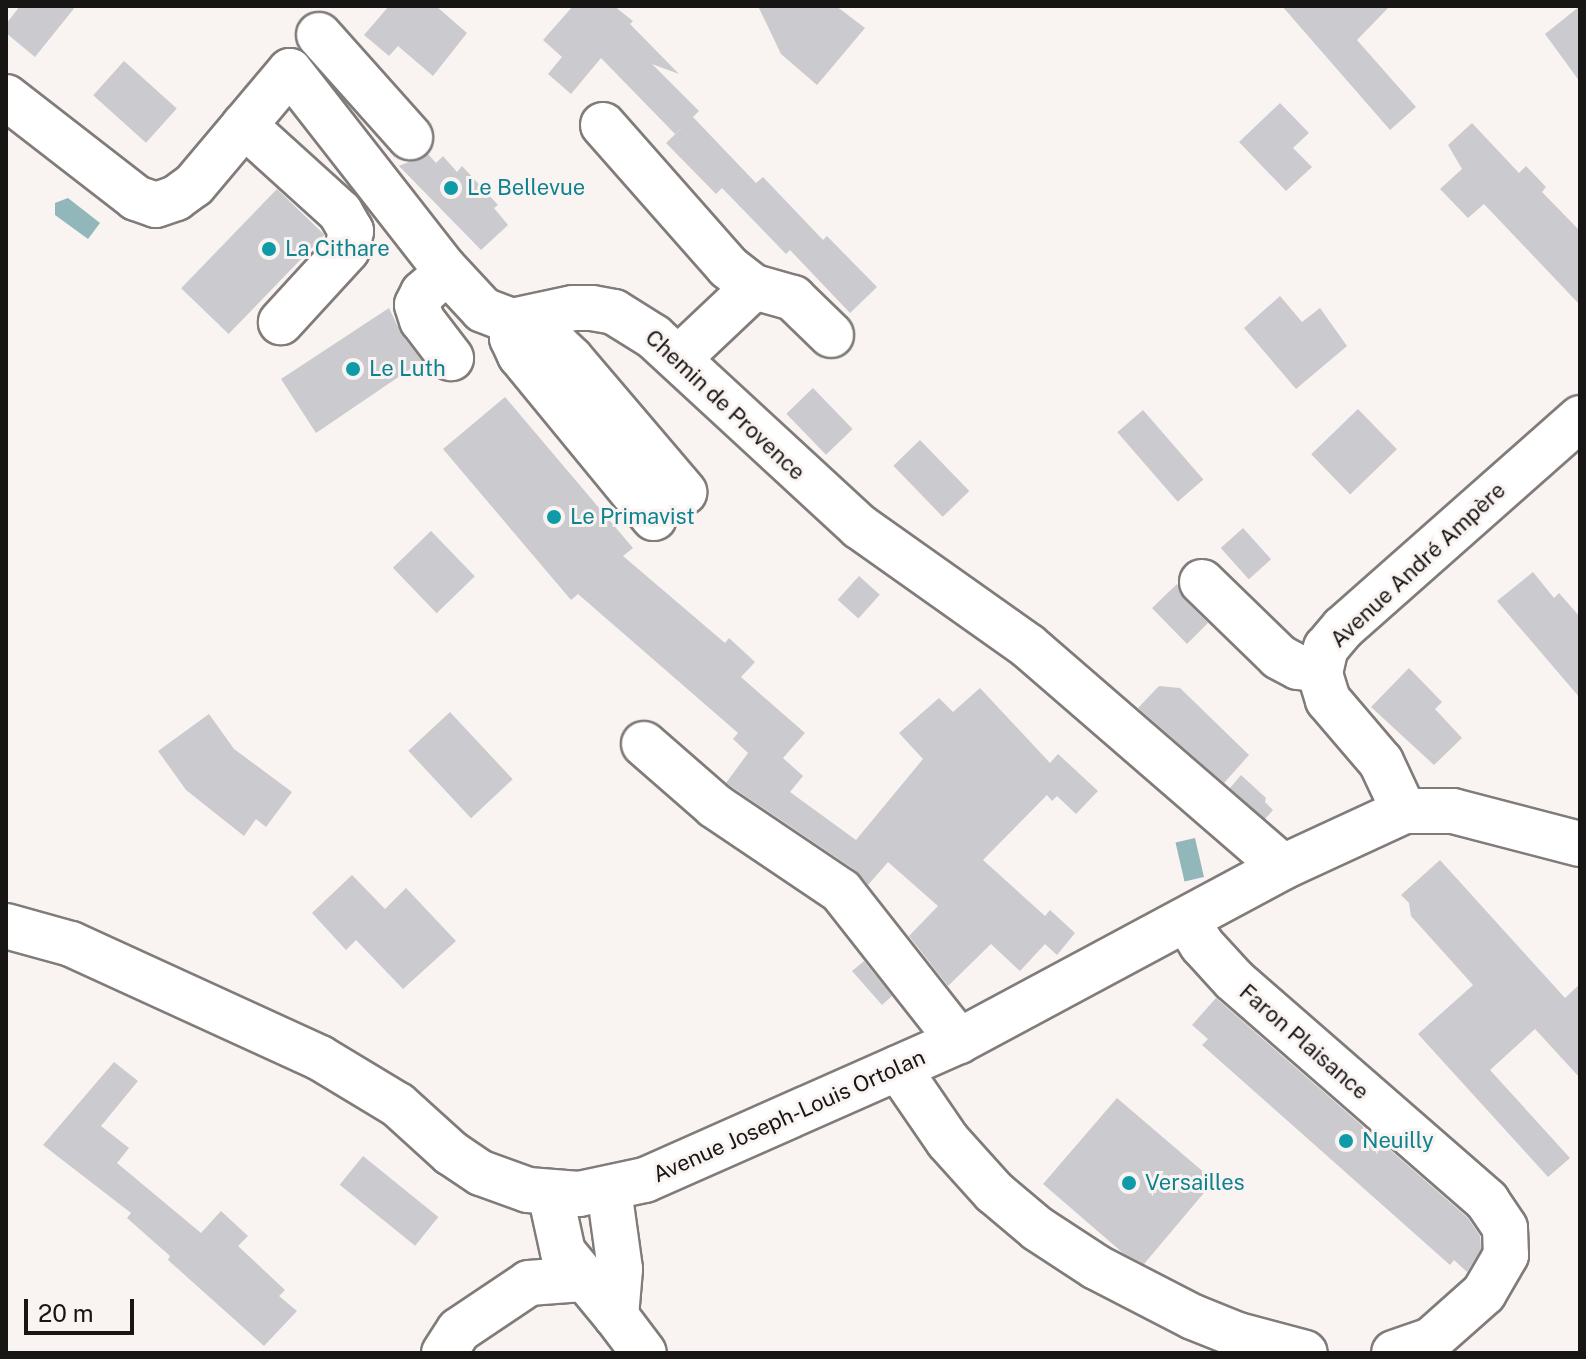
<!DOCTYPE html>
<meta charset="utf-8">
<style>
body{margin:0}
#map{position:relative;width:1586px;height:1359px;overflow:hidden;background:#f9f4f1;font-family:"Public Sans",sans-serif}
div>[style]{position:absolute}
.water>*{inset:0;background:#92b7bb;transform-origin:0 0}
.building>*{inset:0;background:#cbcacf;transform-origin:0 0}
.roads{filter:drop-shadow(2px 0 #817c79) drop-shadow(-2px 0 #817c79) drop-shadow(0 2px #817c79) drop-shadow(0 -2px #817c79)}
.minor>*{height:44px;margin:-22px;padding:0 22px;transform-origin:22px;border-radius:22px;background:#fff}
.dots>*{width:22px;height:22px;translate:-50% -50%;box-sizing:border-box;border:4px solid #f9f4f1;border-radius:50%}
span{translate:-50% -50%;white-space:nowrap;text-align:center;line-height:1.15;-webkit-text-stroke:6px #f9f4f1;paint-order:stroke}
.culture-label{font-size:22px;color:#0d838f}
.left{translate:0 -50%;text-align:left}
.street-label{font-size:22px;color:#181615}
.frame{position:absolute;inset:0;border:8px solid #181615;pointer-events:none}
.scale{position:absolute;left:24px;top:1299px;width:110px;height:36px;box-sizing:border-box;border:4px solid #181615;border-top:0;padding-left:10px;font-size:24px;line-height:28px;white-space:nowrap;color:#181615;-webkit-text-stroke:6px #f9f4f1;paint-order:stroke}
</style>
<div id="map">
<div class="water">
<i style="clip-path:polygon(68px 198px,100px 223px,88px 239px,55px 215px,55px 203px)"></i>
<i style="left:1195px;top:838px;width:40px;height:20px;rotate:77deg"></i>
</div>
<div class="building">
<i style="clip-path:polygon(20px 6px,76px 6px,35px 57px,6px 33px,6px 24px)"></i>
<i style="clip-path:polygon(389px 6px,436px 6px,467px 33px,433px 76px,398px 46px,389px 56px,364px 35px)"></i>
<i style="clip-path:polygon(573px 6px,614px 6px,633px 21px,630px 24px,679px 74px,652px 64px,699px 111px,693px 117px,756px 183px,763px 177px,823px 240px,827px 236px,877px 287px,850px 313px,790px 250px,786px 254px,722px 188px,716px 194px,666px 143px,685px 125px,675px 134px,601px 58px,571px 94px,548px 74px,562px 57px,543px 40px)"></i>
<i style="clip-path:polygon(758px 6px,836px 6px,865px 28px,817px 85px,781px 54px)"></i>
<i style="clip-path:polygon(1282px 6px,1390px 6px,1357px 40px,1416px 107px,1390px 130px)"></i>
<i style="clip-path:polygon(1580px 6px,1580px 82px,1545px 34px)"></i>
<i style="left:124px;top:61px;width:71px;height:46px;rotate:42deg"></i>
<i style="clip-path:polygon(1280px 103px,1309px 133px,1293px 148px,1312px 167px,1286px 191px,1239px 142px)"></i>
<i style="clip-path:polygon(1472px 123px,1519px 173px,1526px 166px,1546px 187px,1542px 192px,1580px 231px,1580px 305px,1484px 204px,1468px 218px,1440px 189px,1462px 169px,1448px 145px)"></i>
<i style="clip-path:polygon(428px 154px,436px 163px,443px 156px,457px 172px,462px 166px,498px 205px,494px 208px,508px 225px,481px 250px,399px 166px)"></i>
<i style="left:277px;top:189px;width:66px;height:138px;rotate:44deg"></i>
<i style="clip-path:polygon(1280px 296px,1302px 322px,1320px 308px,1347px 346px,1296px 389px,1244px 328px)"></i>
<i style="clip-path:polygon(389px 308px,402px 335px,422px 361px,316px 433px,281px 379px)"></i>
<i style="left:813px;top:388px;width:57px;height:37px;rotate:46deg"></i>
<i style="clip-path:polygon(505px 397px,633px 548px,623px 556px,725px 643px,729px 638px,755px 662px,741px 677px,805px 733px,783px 758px,803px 776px,790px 792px,856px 840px,923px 759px,899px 733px,939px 698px,953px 712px,980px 688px,1050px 763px,1058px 754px,1098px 791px,1076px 814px,1057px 796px,1052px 801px,1047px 795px,983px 860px,1045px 916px,1050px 910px,1075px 933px,1057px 955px,1045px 944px,1020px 971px,991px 944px,948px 986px,909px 936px,938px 906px,888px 862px,868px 885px,855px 870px,726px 783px,748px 753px,733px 739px,738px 733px,578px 594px,571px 600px,443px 449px)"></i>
<i style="left:1358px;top:409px;width:56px;height:65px;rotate:46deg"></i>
<i style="left:1143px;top:410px;width:92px;height:34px;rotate:49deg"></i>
<i style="left:920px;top:440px;width:71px;height:37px;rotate:46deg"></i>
<i style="left:1243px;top:528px;width:42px;height:30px;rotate:48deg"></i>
<i style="left:431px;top:531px;width:63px;height:53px;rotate:46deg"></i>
<i style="clip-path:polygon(1533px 572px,1554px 598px,1559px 593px,1580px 617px,1580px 698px,1497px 601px)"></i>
<i style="left:859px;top:576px;width:28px;height:32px;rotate:42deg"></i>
<i style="clip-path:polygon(1177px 584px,1185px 600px,1208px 623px,1187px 644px,1152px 608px)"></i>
<i style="clip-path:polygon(1409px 668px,1442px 702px,1435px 709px,1462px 738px,1434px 765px,1371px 707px)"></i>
<i style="clip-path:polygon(1159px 686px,1180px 688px,1249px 755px,1224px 783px,1138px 708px)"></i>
<i style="left:450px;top:712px;width:92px;height:57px;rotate:47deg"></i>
<i style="clip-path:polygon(209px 714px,234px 749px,292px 792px,266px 827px,256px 819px,244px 836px,186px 790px,158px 751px)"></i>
<i style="clip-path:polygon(1241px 775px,1266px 798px,1265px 802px,1273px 810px,1265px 819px,1230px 788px)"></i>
<i style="clip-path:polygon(1440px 860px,1565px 998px,1580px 984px,1580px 1078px,1535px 1029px,1490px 1070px,1570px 1158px,1548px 1177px,1418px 1034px,1473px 985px,1411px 916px,1409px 903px,1401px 895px)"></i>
<i style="clip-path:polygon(352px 875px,385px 909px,406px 888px,456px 941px,403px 989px,356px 940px,346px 950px,312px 913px)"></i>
<i style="clip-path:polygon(864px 961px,892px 996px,882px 1005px,852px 971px)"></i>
<i style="clip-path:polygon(1216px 998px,1468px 1218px,1480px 1236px,1481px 1249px,1467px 1272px,1454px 1260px,1450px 1265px,1202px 1045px,1208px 1039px,1192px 1025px)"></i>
<i style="clip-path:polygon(114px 1062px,138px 1081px,101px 1126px,129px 1148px,117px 1163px,201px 1233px,221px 1211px,248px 1236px,238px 1246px,285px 1290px,279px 1296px,297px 1311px,264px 1346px,168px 1260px,170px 1256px,127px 1218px,131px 1213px,43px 1145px)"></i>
<i style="clip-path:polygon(1117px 1098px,1214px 1181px,1144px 1264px,1123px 1253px,1043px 1184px)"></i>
<i style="left:363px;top:1156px;width:97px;height:37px;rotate:39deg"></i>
</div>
<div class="roads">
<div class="minor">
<i style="left:319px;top:35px;width:137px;rotate:48.3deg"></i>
<i style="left:6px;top:97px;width:165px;rotate:37.8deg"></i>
<i style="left:136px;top:198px;width:21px;rotate:19deg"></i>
<i style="left:156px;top:205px;width:21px;rotate:-19deg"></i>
<i style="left:176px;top:198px;width:22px;rotate:-36deg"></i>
<i style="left:194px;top:185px;width:149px;rotate:-49.9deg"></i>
<i style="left:290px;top:71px;width:250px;rotate:52deg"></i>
<i style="left:444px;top:268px;width:57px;rotate:47.1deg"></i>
<i style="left:483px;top:310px;width:31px;rotate:21deg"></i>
<i style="left:512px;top:321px;width:62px;rotate:-12deg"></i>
<i style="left:573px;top:308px;width:19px"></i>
<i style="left:592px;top:308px;width:22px;rotate:10deg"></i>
<i style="left:614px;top:312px;width:47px;rotate:32deg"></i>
<i style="left:654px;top:337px;width:280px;rotate:42.7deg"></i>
<i style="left:860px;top:527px;width:206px;rotate:35.3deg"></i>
<i style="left:1028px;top:646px;width:337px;rotate:40.9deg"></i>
<i style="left:244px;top:125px;width:130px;rotate:42.2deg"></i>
<i style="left:340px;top:212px;width:22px;rotate:60deg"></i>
<i style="left:351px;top:231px;width:19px;rotate:102deg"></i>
<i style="left:347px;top:250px;width:98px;rotate:132.5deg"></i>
<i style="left:603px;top:125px;width:189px;rotate:48.6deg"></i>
<i style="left:728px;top:267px;width:33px;rotate:38deg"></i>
<i style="left:754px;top:287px;width:41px;rotate:15.8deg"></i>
<i style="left:793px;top:298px;width:53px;rotate:44.2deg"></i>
<i style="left:447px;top:272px;width:32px;rotate:139deg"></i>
<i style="left:423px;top:293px;width:13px;rotate:117deg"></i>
<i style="left:417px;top:305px;width:16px;rotate:72deg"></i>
<i style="left:422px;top:320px;width:48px;rotate:52.7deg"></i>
<i style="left:529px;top:319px;width:58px;rotate:43.6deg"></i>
<i style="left:571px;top:359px;width:175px;rotate:49.6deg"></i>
<i style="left:512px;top:321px;width:17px;rotate:90deg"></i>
<i style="left:512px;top:338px;width:19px;rotate:65deg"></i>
<i style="left:520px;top:355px;width:211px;rotate:50.6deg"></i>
<i style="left:679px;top:358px;width:103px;rotate:-43.4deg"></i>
<i style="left:1202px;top:582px;width:107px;rotate:44.2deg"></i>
<i style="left:1279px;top:657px;width:21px;rotate:28deg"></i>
<i style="left:1298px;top:667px;width:23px;rotate:7deg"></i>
<i style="left:644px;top:744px;width:94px;rotate:41.1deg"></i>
<i style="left:715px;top:806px;width:152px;rotate:34deg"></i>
<i style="left:841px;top:891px;width:191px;rotate:51.8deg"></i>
<i style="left:1404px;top:811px;width:54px;rotate:-115.1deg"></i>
<i style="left:1381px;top:762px;width:82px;rotate:-130.5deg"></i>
<i style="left:1328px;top:700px;width:28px;rotate:-107deg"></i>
<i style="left:1320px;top:673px;width:26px;rotate:-77deg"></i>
<i style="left:1326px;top:648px;width:26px;rotate:-50deg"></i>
<i style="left:1343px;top:628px;width:317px;rotate:-41.5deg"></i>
<i style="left:1187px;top:921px;width:28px;rotate:58deg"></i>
<i style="left:1202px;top:945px;width:47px;rotate:47.6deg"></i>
<i style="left:1234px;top:980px;width:336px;rotate:41.1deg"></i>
<i style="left:1487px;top:1201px;width:32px;rotate:56deg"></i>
<i style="left:1505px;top:1228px;width:27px;rotate:88deg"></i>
<i style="left:1506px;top:1255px;width:44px;rotate:120.1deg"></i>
<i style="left:1484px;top:1293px;width:71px;rotate:138.4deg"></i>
<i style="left:1431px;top:1340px;width:39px;rotate:161deg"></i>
<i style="left:6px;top:926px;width:67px;rotate:15.5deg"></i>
<i style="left:71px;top:944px;width:274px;rotate:24.6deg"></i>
<i style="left:320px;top:1058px;width:91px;rotate:31.1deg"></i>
<i style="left:398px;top:1105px;width:72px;rotate:42.2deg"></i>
<i style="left:451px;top:1153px;width:36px;rotate:34deg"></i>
<i style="left:481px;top:1173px;width:50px;rotate:19.9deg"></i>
<i style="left:528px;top:1190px;width:51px;rotate:4.5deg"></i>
<i style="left:579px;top:1194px;width:67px;rotate:-12deg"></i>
<i style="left:645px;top:1180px;width:343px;rotate:-23.9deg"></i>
<i style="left:959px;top:1041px;width:368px;rotate:-28.2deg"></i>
<i style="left:1283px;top:867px;width:133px;rotate:-24.8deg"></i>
<i style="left:1404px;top:811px;width:49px"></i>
<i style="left:1453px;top:811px;width:131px;rotate:14.6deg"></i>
<i style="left:898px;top:1068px;width:88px;rotate:55.6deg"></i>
<i style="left:948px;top:1141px;width:69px;rotate:48deg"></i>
<i style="left:994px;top:1192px;width:57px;rotate:40.1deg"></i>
<i style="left:1038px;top:1229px;width:69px;rotate:33.2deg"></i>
<i style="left:1096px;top:1267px;width:109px;rotate:27.3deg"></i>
<i style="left:1193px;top:1317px;width:48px;rotate:21.8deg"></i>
<i style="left:1238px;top:1335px;width:69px;rotate:15deg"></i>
<i style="left:550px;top:1193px;width:60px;rotate:77.6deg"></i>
<i style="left:563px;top:1252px;width:83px;rotate:50.4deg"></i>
<i style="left:616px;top:1316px;width:47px;rotate:-85.1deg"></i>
<i style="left:620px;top:1269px;width:80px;rotate:-97.9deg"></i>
<i style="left:616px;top:1316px;width:46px;rotate:52.9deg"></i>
<i style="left:444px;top:1353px;width:27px;rotate:-57deg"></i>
<i style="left:459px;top:1330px;width:84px;rotate:-33.9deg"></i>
<i style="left:529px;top:1283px;width:53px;rotate:-4.3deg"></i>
</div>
</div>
<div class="dots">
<i style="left:451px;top:188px;background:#0f9aa8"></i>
<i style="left:269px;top:249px;background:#0f9aa8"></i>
<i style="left:353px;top:369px;background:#0f9aa8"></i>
<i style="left:554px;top:517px;background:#0f9aa8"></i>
<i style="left:1346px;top:1141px;background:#0f9aa8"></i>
<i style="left:1129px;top:1183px;background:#0f9aa8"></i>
</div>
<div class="culture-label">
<span class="left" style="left:467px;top:188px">Le Bellevue</span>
<span class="left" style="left:285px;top:249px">La Cithare</span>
<span class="left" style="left:369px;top:369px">Le Luth</span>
<span class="left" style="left:570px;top:517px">Le Primavist</span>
<span class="left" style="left:1362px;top:1141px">Neuilly</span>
<span class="left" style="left:1145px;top:1183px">Versailles</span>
</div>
<div class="street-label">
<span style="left:725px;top:405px;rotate:43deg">Chemin de Provence</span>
<span style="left:1418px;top:565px;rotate:-43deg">Avenue André Ampère</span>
<span style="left:1304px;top:1042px;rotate:41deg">Faron Plaisance</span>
<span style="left:789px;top:1116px;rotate:-24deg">Avenue Joseph-Louis Ortolan</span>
</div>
<div class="frame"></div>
<div class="scale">20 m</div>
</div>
